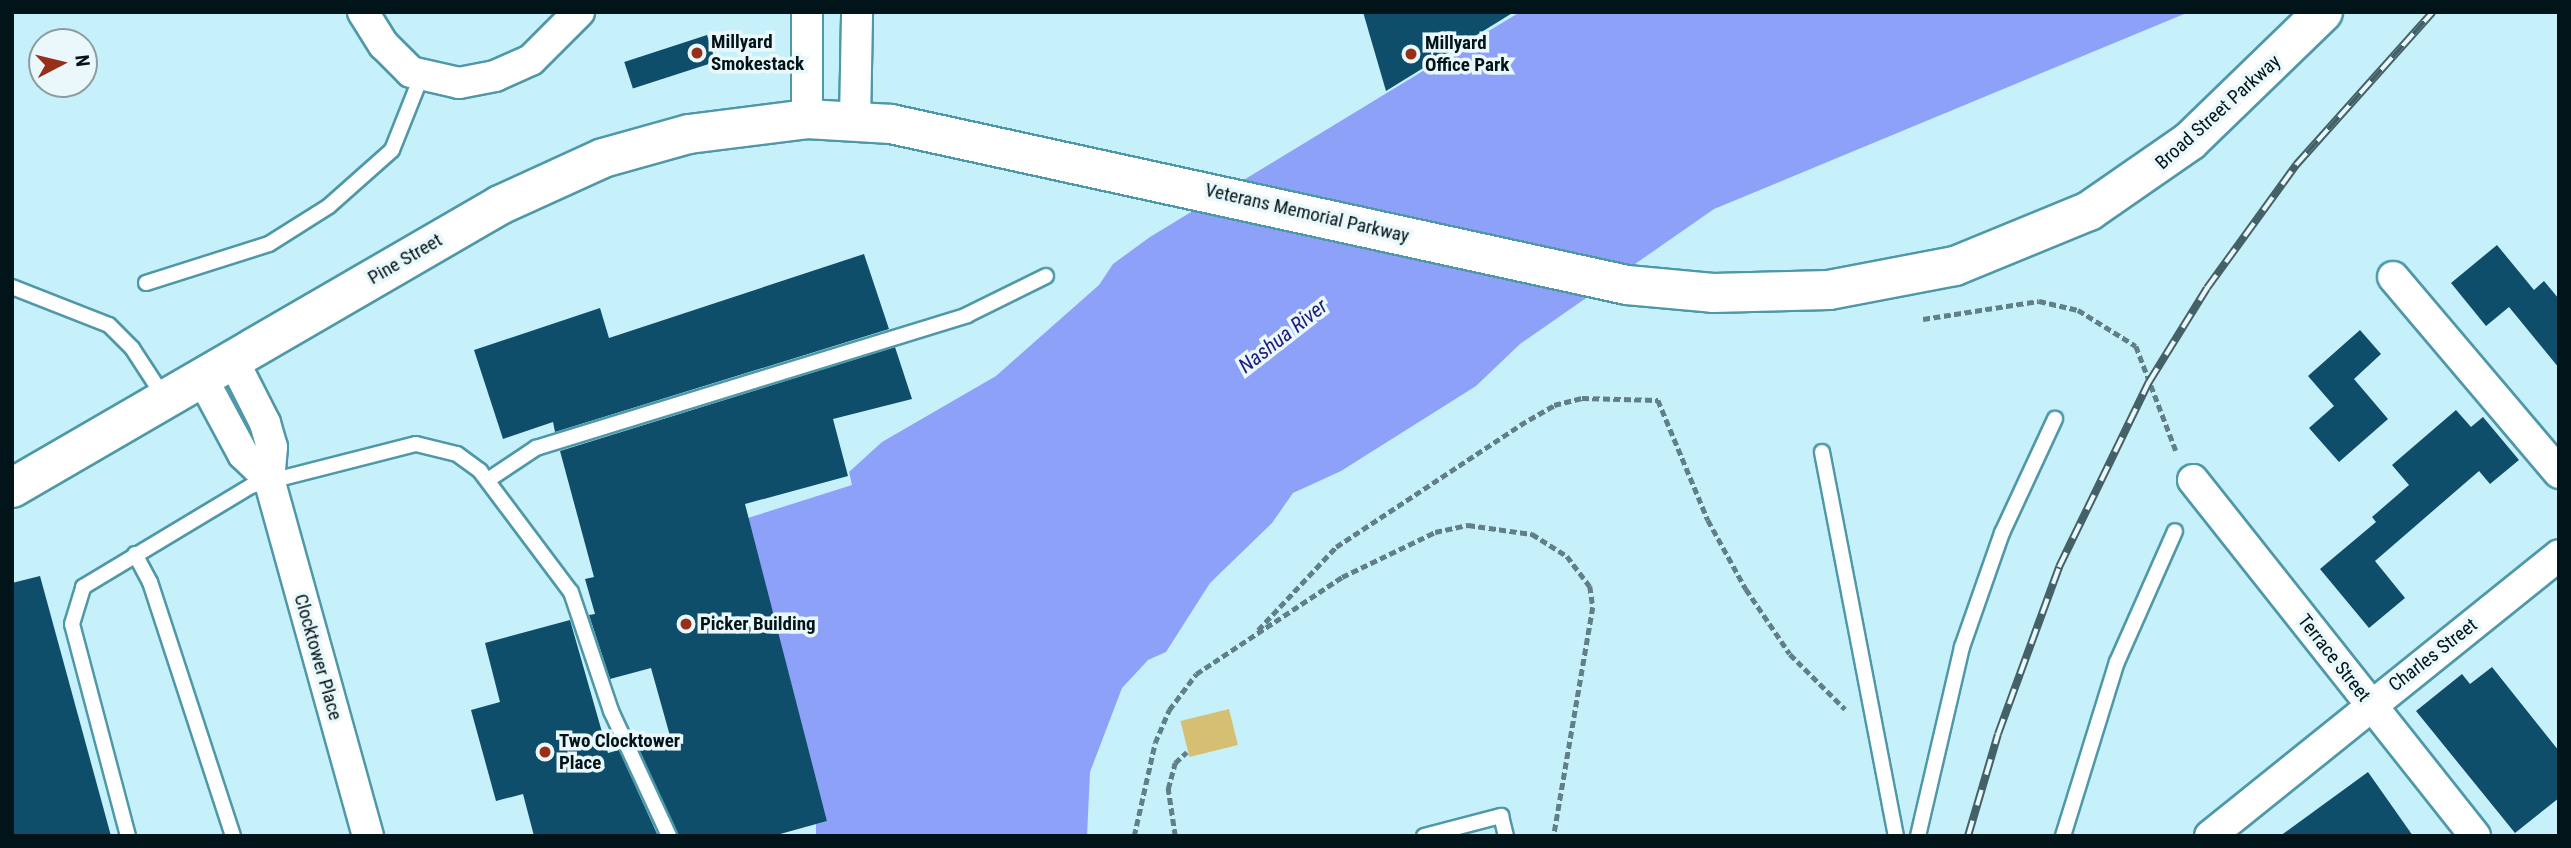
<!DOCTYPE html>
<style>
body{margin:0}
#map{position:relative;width:2571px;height:848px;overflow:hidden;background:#c6f0fa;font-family:"Roboto Condensed",sans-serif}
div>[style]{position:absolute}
.green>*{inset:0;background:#d5bf73;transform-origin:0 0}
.water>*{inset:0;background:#8ea1f8}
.building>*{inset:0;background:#0f4e6b;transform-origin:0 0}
.path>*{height:4.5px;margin-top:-2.25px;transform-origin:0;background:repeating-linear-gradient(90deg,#617f87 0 7px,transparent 0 10.5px)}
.roads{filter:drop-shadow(2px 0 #4f98a8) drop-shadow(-2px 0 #4f98a8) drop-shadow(0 2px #4f98a8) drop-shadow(0 -2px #4f98a8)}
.service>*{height:14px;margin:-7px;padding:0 7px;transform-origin:7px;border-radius:7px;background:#fff}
.minor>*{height:30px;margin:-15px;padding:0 15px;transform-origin:15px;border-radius:15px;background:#fff}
.secondary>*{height:38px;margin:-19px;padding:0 19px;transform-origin:19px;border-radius:19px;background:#fff}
.rail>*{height:8px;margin-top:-4px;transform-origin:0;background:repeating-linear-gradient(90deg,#eaf8fb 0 16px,#456168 0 32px);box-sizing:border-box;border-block:2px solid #456168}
.dots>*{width:19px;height:19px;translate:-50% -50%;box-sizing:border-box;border:4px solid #eaf8fb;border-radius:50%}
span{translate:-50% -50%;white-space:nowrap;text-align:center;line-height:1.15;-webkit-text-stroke:7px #eaf8fb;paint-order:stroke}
.poi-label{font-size:19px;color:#001419;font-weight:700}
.left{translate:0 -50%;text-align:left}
.street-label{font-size:19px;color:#001419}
.water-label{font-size:21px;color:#1e1a7d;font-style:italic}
.frame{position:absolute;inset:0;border:14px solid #001419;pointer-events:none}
.north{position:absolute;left:28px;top:28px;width:70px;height:70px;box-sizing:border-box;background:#eaf8fb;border:2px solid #8c9da1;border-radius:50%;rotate:83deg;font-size:19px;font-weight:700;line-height:28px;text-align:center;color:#001419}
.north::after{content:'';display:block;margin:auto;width:24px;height:32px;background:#982f19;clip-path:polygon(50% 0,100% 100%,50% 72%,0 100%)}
</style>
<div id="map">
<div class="green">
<i style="left:1229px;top:709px;width:37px;height:50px;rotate:76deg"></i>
</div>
<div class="water">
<i style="clip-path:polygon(1520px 12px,2189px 12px,1714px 209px,1520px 344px,1476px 386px,1341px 471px,1293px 493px,1272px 523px,1210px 583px,1166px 652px,1148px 660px,1122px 688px,1090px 772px,1087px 836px,816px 836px,816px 824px,827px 821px,748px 518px,852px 485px,849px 472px,882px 442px,996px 376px,1099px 285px,1113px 264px,1150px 237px)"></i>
</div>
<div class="building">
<i style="clip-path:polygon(1363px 12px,1514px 12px,1386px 91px)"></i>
<i style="left:707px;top:35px;width:28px;height:87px;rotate:72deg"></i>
<i style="clip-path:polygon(2497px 245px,2534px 290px,2544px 281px,2559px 299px,2559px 368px,2509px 307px,2486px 326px,2451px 283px)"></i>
<i style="clip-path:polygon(864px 254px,889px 329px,555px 432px,553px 422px,503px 439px,474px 350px,600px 308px,609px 338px)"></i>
<i style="clip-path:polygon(2360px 330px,2381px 354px,2354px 379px,2388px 419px,2339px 462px,2309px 428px,2334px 406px,2308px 376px)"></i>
<i style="clip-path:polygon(895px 347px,912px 399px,833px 419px,848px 476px,745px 504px,827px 821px,773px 836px,678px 836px,637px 745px,670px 736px,651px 668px,610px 679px,589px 615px,595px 614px,585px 579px,594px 577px,560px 451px)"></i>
<i style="clip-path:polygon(2456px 410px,2471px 427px,2483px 417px,2519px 460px,2490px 484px,2479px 471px,2375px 561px,2405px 598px,2369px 628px,2320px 569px,2376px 522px,2372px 517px,2409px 485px,2392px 465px)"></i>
<i style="clip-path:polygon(40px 576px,111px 836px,12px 836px,12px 583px)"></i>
<i style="clip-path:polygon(570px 620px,608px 753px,619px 750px,658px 836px,534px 836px,523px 794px,496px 801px,471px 710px,500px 702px,485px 643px)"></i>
<i style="clip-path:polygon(2492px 667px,2559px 751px,2559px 798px,2515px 833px,2416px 711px,2462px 674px,2470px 684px)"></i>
<i style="clip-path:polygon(2368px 772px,2413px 836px,2280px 836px)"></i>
</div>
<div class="path">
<i style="left:1923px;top:319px;width:117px;rotate:-8.8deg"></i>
<i style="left:2039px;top:301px;width:40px;rotate:13deg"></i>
<i style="left:2078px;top:310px;width:68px;rotate:31.8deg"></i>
<i style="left:2136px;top:346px;width:112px;rotate:69.1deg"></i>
<i style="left:1258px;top:630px;width:114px;rotate:-46.8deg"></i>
<i style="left:1336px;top:547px;width:221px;rotate:-33.5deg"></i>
<i style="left:1520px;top:425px;width:39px;rotate:-30deg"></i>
<i style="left:1554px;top:405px;width:29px;rotate:-14deg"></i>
<i style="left:1582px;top:398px;width:76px;rotate:1.5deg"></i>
<i style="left:1658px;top:400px;width:130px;rotate:67.4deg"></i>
<i style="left:1708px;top:520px;width:79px;rotate:61.2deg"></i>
<i style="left:1746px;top:589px;width:78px;rotate:55.9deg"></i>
<i style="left:1790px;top:654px;width:78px;rotate:45deg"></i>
<i style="left:1134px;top:836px;width:95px;rotate:-77.3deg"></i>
<i style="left:1155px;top:743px;width:36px;rotate:-67deg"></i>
<i style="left:1169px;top:710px;width:45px;rotate:-53.1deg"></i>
<i style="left:1196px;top:674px;width:175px;rotate:-33.6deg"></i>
<i style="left:1342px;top:577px;width:103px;rotate:-25.8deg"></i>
<i style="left:1435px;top:532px;width:34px;rotate:-12deg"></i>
<i style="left:1468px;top:525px;width:65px;rotate:8deg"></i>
<i style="left:1532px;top:534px;width:41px;rotate:32.2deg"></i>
<i style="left:1567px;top:556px;width:38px;rotate:53deg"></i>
<i style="left:1590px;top:586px;width:21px;rotate:82deg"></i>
<i style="left:1593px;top:607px;width:232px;rotate:99.7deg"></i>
<i style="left:1175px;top:836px;width:48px;rotate:-98.5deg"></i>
<i style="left:1168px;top:789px;width:27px;rotate:-75deg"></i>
<i style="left:1175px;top:763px;width:16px;rotate:-43deg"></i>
</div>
<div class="roads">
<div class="service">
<i style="left:146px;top:283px;width:129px;rotate:-17.6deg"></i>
<i style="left:269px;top:244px;width:71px;rotate:-32.3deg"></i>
<i style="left:329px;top:206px;width:84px;rotate:-41.6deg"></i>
<i style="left:392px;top:150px;width:79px;rotate:-68.3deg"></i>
<i style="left:12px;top:287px;width:104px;rotate:21.4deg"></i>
<i style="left:109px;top:325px;width:33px;rotate:45deg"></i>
<i style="left:132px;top:348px;width:59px;rotate:56.9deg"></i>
<i style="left:1822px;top:452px;width:391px;rotate:79.1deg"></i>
<i style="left:488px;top:480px;width:58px;rotate:-33.7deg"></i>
<i style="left:536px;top:448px;width:451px;rotate:-17.1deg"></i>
<i style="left:967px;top:315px;width:88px;rotate:-26.3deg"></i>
<i style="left:135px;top:554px;width:32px;rotate:62deg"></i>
<i style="left:150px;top:582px;width:267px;rotate:71.9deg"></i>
<i style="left:128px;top:836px;width:219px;rotate:-104.8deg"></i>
<i style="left:72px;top:624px;width:39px;rotate:-73deg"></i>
<i style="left:83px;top:587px;width:196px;rotate:-31deg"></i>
<i style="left:251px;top:486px;width:170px;rotate:-14.3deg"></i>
<i style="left:416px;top:444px;width:42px;rotate:13.7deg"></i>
<i style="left:457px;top:454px;width:29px;rotate:36deg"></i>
<i style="left:480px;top:471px;width:151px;rotate:53.1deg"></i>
<i style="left:571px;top:592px;width:126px;rotate:71.4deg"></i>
<i style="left:611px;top:711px;width:138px;rotate:65.1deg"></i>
<i style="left:1424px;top:836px;width:80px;rotate:-14.6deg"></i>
<i style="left:1501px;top:816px;width:21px;rotate:76deg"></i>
<i style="left:1918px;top:836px;width:194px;rotate:-76.9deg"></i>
<i style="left:1962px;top:647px;width:121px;rotate:-70.7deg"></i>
<i style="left:2002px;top:533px;width:126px;rotate:-65.1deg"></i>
<i style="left:2063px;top:836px;width:182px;rotate:-72.8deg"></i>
<i style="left:2117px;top:662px;width:143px;rotate:-66.1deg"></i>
</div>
<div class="minor">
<i style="left:363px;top:12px;width:39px;rotate:58deg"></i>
<i style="left:384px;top:45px;width:38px;rotate:45deg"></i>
<i style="left:411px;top:72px;width:49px;rotate:12.9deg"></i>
<i style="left:459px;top:83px;width:37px;rotate:-11deg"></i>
<i style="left:495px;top:76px;width:39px;rotate:-24deg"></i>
<i style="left:531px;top:60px;width:68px;rotate:-45deg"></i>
<i style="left:807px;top:119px;width:107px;rotate:-90deg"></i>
<i style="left:855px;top:121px;width:109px;rotate:-88.9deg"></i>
<i style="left:2393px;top:277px;width:257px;rotate:49.7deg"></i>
<i style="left:232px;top:358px;width:73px;rotate:63.1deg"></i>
<i style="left:265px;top:423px;width:25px;rotate:74deg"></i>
<i style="left:272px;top:447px;width:32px;rotate:95deg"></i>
<i style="left:269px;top:479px;width:370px;rotate:74.5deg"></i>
<i style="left:201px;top:376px;width:89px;rotate:61.7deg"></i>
<i style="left:243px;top:454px;width:36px;rotate:44deg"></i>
<i style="left:2193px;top:480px;width:454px;rotate:51.6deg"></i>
<i style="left:2210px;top:836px;width:448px;rotate:-38.8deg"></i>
</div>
<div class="secondary">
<i style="left:12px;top:488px;width:564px;rotate:-30.11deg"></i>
<i style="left:500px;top:205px;width:113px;rotate:-24.5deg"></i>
<i style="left:603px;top:158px;width:89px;rotate:-15.6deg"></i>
<i style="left:689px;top:134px;width:119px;rotate:-7.2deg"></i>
<i style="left:807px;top:119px;width:84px;rotate:3.4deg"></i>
<i style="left:891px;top:124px;width:753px;rotate:12.34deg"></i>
<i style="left:1627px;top:285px;width:86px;rotate:5.3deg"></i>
<i style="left:1713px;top:293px;width:116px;rotate:-1.5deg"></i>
<i style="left:1829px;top:290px;width:128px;rotate:-10.8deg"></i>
<i style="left:1955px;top:266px;width:145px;rotate:-22.3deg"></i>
<i style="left:2089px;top:211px;width:123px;rotate:-34.7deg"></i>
<i style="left:2190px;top:141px;width:185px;rotate:-44.1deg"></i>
</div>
</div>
<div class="rail">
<i style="left:1968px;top:836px;width:106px;rotate:-73.6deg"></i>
<i style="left:1998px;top:734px;width:178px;rotate:-69.9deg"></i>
<i style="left:2059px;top:567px;width:206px;rotate:-64.1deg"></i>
<i style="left:2149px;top:382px;width:110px;rotate:-58.3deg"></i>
<i style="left:2207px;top:288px;width:152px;rotate:-54.1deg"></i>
<i style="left:2296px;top:165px;width:205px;rotate:-48.2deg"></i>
</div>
<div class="dots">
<i style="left:697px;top:53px;background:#982f19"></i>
<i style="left:1411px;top:54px;background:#982f19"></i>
<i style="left:686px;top:624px;background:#982f19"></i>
<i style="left:545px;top:752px;background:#982f19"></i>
</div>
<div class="poi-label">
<span class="left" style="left:711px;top:53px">Millyard<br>Smokestack</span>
<span class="left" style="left:1425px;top:54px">Millyard<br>Office Park</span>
<span class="left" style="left:700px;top:624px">Picker Building</span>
<span class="left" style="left:559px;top:752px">Two Clocktower<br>Place</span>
</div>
<div class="street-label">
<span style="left:2218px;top:112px;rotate:-42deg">Broad Street Parkway</span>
<span style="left:1307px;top:213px;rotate:13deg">Veterans Memorial Parkway</span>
<span style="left:405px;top:259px;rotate:-30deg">Pine Street</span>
<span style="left:2433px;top:655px;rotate:-38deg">Charles Street</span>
<span style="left:318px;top:657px;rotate:74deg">Clocktower Place</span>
<span style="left:2334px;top:658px;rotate:52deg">Terrace Street</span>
</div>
<div class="water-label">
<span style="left:1283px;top:336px;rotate:-38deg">Nashua River</span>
</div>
<div class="frame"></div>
<div class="north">N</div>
</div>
